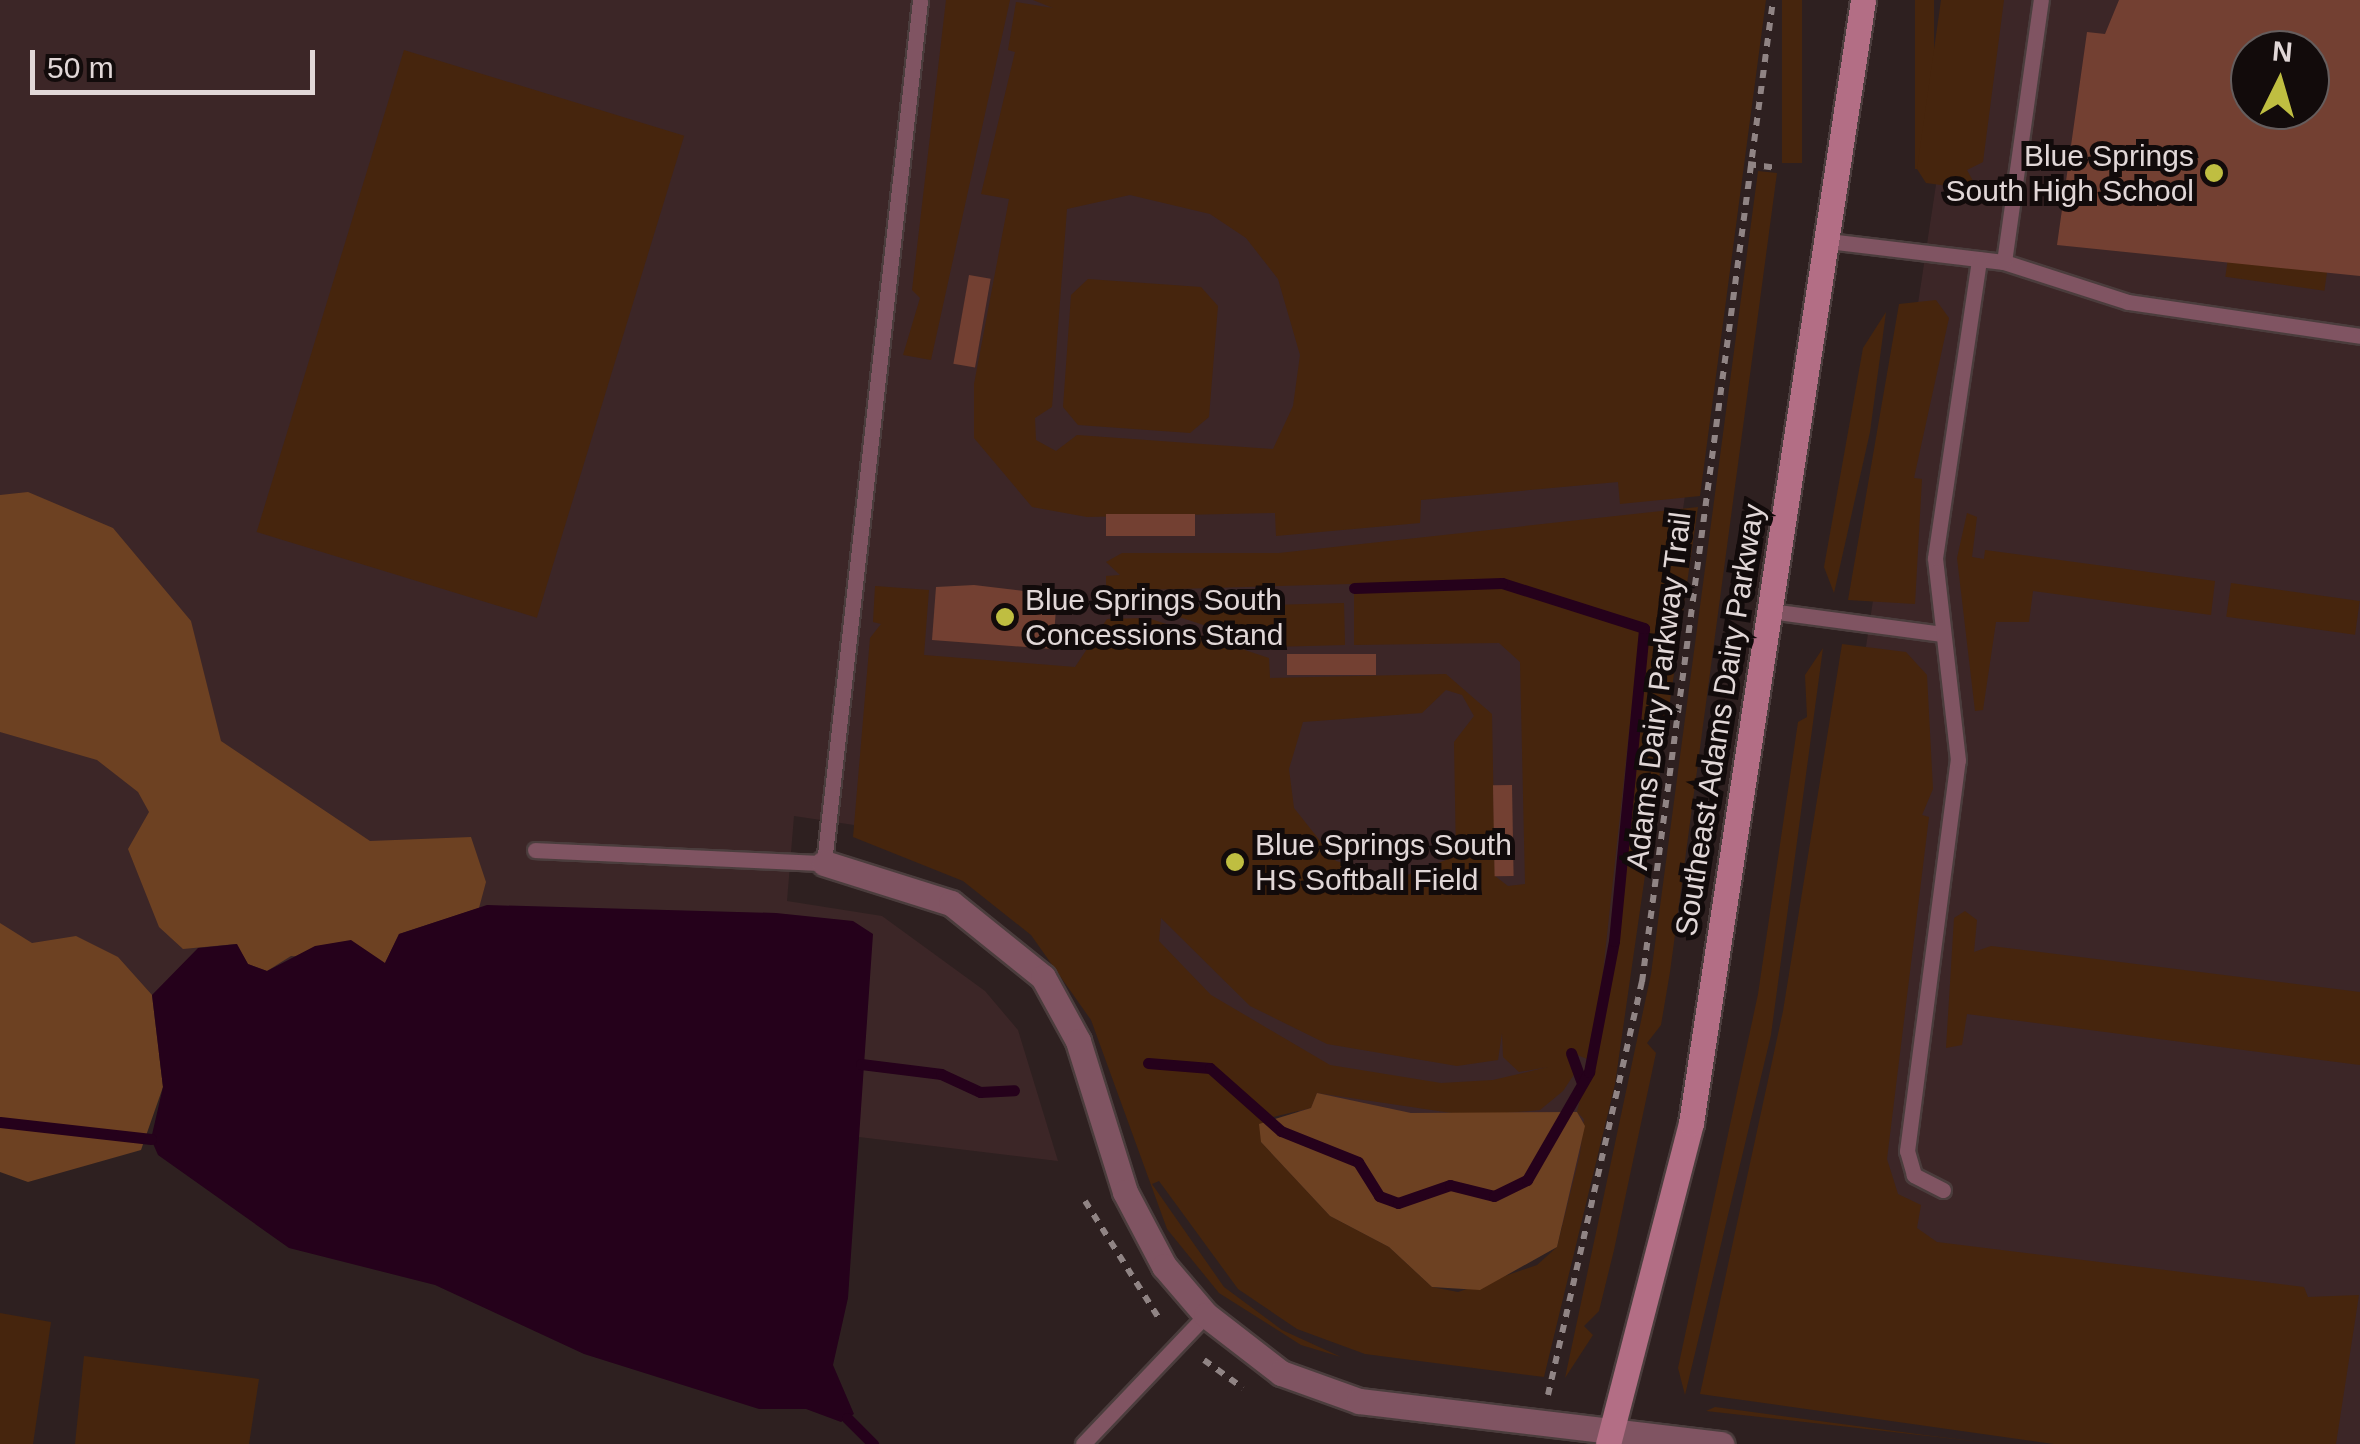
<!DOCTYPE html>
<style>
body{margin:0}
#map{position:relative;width:2360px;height:1444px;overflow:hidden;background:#2e2020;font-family:Arial,sans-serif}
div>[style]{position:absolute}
.built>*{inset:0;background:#3c2627}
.green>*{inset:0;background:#46250d;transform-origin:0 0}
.forest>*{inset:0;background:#6d4122}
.water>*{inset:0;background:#25011b}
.stream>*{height:11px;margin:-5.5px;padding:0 5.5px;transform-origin:5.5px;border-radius:5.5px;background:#25011b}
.building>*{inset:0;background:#734032;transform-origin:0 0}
.path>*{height:6px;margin-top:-3px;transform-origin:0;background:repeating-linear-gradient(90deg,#908484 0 8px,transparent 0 16px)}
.roads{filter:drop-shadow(2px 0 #4b3d3d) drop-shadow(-2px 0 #4b3d3d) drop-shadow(0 2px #4b3d3d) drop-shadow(0 -2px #4b3d3d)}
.service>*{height:15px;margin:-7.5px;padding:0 7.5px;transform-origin:7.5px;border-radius:7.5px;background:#805462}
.minor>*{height:25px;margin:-12.5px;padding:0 12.5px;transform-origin:12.5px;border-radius:12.5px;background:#805462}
.secondary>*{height:25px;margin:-12.5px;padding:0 12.5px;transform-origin:12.5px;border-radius:12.5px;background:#b36e85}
.dots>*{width:28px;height:28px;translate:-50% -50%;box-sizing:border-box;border:5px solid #120b0b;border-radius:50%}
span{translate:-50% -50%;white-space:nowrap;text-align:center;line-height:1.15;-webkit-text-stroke:10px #120b0b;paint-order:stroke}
.poi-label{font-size:30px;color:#e1d7d7}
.right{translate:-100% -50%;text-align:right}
.left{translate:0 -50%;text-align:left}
.street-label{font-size:30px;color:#e1d7d7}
.north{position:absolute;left:2230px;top:30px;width:100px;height:100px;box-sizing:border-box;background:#120b0b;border:2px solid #655d5d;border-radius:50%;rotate:5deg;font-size:28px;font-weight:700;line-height:40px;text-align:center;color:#e1d7d7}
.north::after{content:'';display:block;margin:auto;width:35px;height:45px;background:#bfbe41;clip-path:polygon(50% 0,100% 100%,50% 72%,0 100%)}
.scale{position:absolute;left:30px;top:50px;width:285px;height:45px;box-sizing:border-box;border:5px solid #e1d7d7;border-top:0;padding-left:12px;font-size:30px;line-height:35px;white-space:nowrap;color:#e1d7d7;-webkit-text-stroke:8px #120b0b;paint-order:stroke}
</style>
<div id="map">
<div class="built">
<i style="clip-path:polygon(0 0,1757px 0,1578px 1232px,1112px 1031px,1021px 903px,894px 831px,794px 816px,787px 901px,882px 916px,985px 991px,1018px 1030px,1058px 1161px,0 1033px)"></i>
<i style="clip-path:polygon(evenodd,1964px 0,2360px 0,2360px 1444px,2112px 1444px,1772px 1267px,1964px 0,2250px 50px,2310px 50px,2310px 110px,2250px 110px,2250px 50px)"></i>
</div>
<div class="green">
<i style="clip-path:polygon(946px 0,1010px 0,931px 360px,903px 355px,920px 298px,912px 290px)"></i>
<i style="clip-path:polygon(evenodd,1033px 0,1766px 0,1700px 496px,1620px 504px,1618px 482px,1421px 500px,1420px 523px,1276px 536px,1275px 513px,1087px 517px,1032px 507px,974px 438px,974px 384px,1009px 199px,981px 194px,1015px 52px,1008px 50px,1016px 2px,1053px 8px,1033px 0,1130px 195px,1210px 214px,1246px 238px,1278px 279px,1300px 355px,1293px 406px,1273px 449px,1077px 435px,1056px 451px,1036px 440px,1035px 418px,1052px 407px,1067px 209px,1130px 195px)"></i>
<i style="left:1782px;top:0;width:20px;height:163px"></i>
<i style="left:1915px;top:0;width:19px;height:169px"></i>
<i style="clip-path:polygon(1941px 0,2004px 0,1983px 162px,1967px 170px,1978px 190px,1926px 183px,1917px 169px)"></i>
<i style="left:404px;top:50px;width:293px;height:504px;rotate:17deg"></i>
<i style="clip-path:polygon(1758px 171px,1777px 173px,1670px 972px,1661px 1025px,1647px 1043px,1656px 1053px,1614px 1250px,1599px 1311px,1584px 1326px,1593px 1335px,1565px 1378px,1651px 974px)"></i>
<i style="left:2228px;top:258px;width:100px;height:19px;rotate:8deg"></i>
<i style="clip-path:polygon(1088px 279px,1201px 287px,1218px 306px,1209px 417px,1190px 433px,1078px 425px,1063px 407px,1071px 295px)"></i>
<i style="clip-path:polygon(1936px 300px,1949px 318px,1914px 478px,1922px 479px,1915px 604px,1848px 600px,1899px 304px)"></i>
<i style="clip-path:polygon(1886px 312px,1870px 432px,1834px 593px,1824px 567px,1863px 348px)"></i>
<i style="clip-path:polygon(evenodd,1698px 507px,1615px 1084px,1544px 1377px,1365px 1354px,1297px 1329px,1238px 1289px,1159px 1181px,1152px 1184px,1224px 1287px,1282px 1330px,1341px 1357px,1301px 1345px,1219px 1293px,1167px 1229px,1091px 1020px,1031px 935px,963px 881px,853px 837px,870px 638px,881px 624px,873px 622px,875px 586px,929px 590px,924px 655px,1075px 667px,1107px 619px,1148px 618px,1269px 658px,1270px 678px,1446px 674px,1492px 714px,1495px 876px,1508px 886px,1525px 884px,1520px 662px,1499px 643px,1354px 645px,1354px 591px,1501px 586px,1640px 631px,1602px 981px,1587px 1059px,1568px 1051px,1577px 1070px,1563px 1091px,1540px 1110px,1472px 1116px,1317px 1093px,1311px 1108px,1273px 1117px,1261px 1142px,1330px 1216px,1389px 1247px,1432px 1287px,1458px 1292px,1537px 1265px,1557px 1247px,1580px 1154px,1584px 1119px,1577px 1112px,1617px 954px,1649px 626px,1494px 580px,1106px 591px,1106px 576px,1120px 575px,1106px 562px,1122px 553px,1279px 553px,1698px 507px,1446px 690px,1462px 695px,1474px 716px,1454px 742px,1456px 856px,1400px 878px,1336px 861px,1294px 808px,1289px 769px,1303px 722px,1422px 713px,1446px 690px,1698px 507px,1161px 918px,1250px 1006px,1327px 1044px,1457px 1066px,1498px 1060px,1502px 1033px,1503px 1057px,1519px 1072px,1548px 1067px,1493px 1080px,1441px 1083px,1330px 1065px,1211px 995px,1159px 941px,1161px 918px)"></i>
<i style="clip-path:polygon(1967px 513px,1977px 517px,1972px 557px,1984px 559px,1985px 550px,2215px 581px,2211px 615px,2033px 591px,2029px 622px,1996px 622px,1983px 710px,1975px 711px,1957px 558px)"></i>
<i style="left:2231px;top:583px;width:130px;height:34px;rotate:8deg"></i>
<i style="clip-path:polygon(1344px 603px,1345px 645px,1270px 647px,1152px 608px)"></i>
<i style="clip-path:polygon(1842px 644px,1906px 652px,1927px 675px,1933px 789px,1922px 815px,1929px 817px,1887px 1159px,1898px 1194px,1921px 1205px,1917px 1228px,1937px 1242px,2304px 1287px,2308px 1297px,2359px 1295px,2336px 1444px,2054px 1444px,1700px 1394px,1783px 1011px)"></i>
<i style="clip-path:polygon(1823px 648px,1771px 1035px,1685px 1395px,1678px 1368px,1758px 994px,1798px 722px,1807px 717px,1805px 675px)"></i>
<i style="clip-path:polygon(1965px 911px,1977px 920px,1974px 952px,1991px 946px,2360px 992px,2360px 1065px,1967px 1014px,1962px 1045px,1946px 1048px,1954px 918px)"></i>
<i style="clip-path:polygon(0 1313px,51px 1322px,33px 1444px,0 1444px)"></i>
<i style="clip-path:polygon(84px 1356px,259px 1379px,249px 1444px,75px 1444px)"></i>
<i style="clip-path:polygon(1715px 1407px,1932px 1436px,1999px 1444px,1706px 1411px)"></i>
</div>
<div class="forest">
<i style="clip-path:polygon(28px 492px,113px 528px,191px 621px,221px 741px,370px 841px,471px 837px,486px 882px,479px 908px,399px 934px,385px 963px,291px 956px,267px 971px,248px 964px,236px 944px,183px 949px,159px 927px,128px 849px,149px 812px,138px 792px,97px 760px,0 732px,0 495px)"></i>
<i style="clip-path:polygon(0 923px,32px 943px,76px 936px,118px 957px,152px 995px,163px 1087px,141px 1150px,28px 1182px,0 1172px)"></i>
<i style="clip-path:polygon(1317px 1093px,1411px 1113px,1577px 1112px,1585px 1126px,1557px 1247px,1480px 1290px,1432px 1287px,1389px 1247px,1330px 1216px,1261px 1142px,1259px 1124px,1311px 1108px)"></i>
</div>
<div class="water">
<i style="clip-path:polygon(487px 905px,776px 913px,853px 921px,873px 934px,848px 1298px,833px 1365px,854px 1414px,841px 1422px,806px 1409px,759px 1409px,584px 1354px,435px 1285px,289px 1248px,158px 1155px,151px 1139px,163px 1087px,152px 995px,198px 948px,237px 944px,248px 964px,267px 971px,315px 946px,351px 940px,385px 963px,399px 934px)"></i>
</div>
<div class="stream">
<i style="left:1571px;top:1053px;width:30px;rotate:70deg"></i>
<i style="left:1148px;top:1063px;width:62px;rotate:4.6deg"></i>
<i style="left:1210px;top:1068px;width:95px;rotate:41.6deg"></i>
<i style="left:1281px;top:1131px;width:83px;rotate:21.9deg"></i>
<i style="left:1358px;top:1162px;width:40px;rotate:58deg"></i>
<i style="left:1379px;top:1196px;width:20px;rotate:20deg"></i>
<i style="left:1398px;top:1203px;width:55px;rotate:-19.1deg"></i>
<i style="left:1450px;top:1185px;width:45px;rotate:14deg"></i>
<i style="left:1494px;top:1196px;width:37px;rotate:-26deg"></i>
<i style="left:1527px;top:1180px;width:125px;rotate:-60.1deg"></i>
<i style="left:1589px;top:1072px;width:133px;rotate:-79.2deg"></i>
<i style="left:1614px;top:941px;width:314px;rotate:-84.5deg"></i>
<i style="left:1644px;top:628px;width:149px;rotate:-162.4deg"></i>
<i style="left:1502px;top:583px;width:148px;rotate:178.1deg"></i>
<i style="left:861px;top:1064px;width:81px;rotate:7.1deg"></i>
<i style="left:941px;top:1074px;width:43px;rotate:24.8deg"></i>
<i style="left:980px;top:1092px;width:34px;rotate:-3deg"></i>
<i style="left:0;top:1122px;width:152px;rotate:6.4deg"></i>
<i style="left:847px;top:1418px;width:37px;rotate:45deg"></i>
</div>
<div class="building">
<i style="clip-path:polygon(evenodd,2119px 0,2360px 0,2360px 276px,2057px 245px,2087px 32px,2105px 34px,2119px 0,2250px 50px,2310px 50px,2310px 110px,2250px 110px,2250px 50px)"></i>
<i style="left:969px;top:275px;width:22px;height:90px;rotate:10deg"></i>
<i style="left:1195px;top:514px;width:22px;height:89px;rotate:90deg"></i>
<i style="clip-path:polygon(974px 585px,1057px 595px,1053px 649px,932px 640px,936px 587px)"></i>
<i style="left:1376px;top:654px;width:21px;height:89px;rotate:90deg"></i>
<i style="left:1512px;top:785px;width:91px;height:19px;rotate:89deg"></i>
</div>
<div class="path">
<i style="left:1748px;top:164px;width:29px;rotate:8deg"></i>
<i style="left:1085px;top:1201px;width:137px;rotate:57.8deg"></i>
<i style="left:1204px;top:1360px;width:48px;rotate:35.7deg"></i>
<i style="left:1548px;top:1395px;width:424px;rotate:-77.2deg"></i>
<i style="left:1642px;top:982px;width:991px;rotate:-82.4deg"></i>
</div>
<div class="roads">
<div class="service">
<i style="left:1828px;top:241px;width:177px;rotate:6.8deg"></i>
<i style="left:2004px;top:262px;width:130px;rotate:17.9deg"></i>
<i style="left:2128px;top:302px;width:234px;rotate:8.3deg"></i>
<i style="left:2004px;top:262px;width:265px;rotate:-82deg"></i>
<i style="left:1770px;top:611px;width:174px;rotate:7.6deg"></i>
<i style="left:535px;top:850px;width:289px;rotate:2.6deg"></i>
<i style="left:824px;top:863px;width:868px;rotate:-83.65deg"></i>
<i style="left:1943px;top:1190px;width:33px;rotate:-153deg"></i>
<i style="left:1914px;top:1175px;width:25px;rotate:-106deg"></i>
<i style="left:1907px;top:1151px;width:394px;rotate:-82.6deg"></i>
<i style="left:1958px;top:760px;width:203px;rotate:-96.5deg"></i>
<i style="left:1935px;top:558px;width:302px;rotate:-81.6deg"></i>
<i style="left:1083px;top:1444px;width:178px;rotate:-46.4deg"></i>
</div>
<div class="minor">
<i style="left:824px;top:863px;width:133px;rotate:17.5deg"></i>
<i style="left:951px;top:903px;width:118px;rotate:38.8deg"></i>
<i style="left:1043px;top:977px;width:73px;rotate:61.3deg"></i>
<i style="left:1078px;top:1041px;width:158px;rotate:72.7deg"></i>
<i style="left:1125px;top:1192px;width:84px;rotate:62.2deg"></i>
<i style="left:1164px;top:1266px;width:65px;rotate:49.4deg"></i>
<i style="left:1206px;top:1315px;width:95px;rotate:37.7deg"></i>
<i style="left:1281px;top:1373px;width:83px;rotate:19.7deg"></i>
<i style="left:1359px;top:1401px;width:365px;rotate:6.8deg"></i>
</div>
<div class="secondary">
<i style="left:1608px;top:1444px;width:332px;rotate:-75.5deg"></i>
<i style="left:1691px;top:1123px;width:1136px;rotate:-81.29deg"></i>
</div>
</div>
<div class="dots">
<i style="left:2214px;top:173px;background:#bfbe41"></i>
<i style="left:1005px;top:617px;background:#bfbe41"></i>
<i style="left:1235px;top:862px;background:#bfbe41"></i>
</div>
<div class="poi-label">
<span class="right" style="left:2194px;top:173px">Blue Springs<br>South High School</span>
<span class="left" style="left:1025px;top:617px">Blue Springs South<br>Concessions Stand</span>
<span class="left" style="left:1255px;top:862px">Blue Springs South<br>HS Softball Field</span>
</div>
<div class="street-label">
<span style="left:1659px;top:691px;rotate:-83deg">Adams Dairy Parkway Trail</span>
<span style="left:1720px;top:720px;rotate:-81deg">Southeast Adams Dairy Parkway</span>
</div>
<div class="north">N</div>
<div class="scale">50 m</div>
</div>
